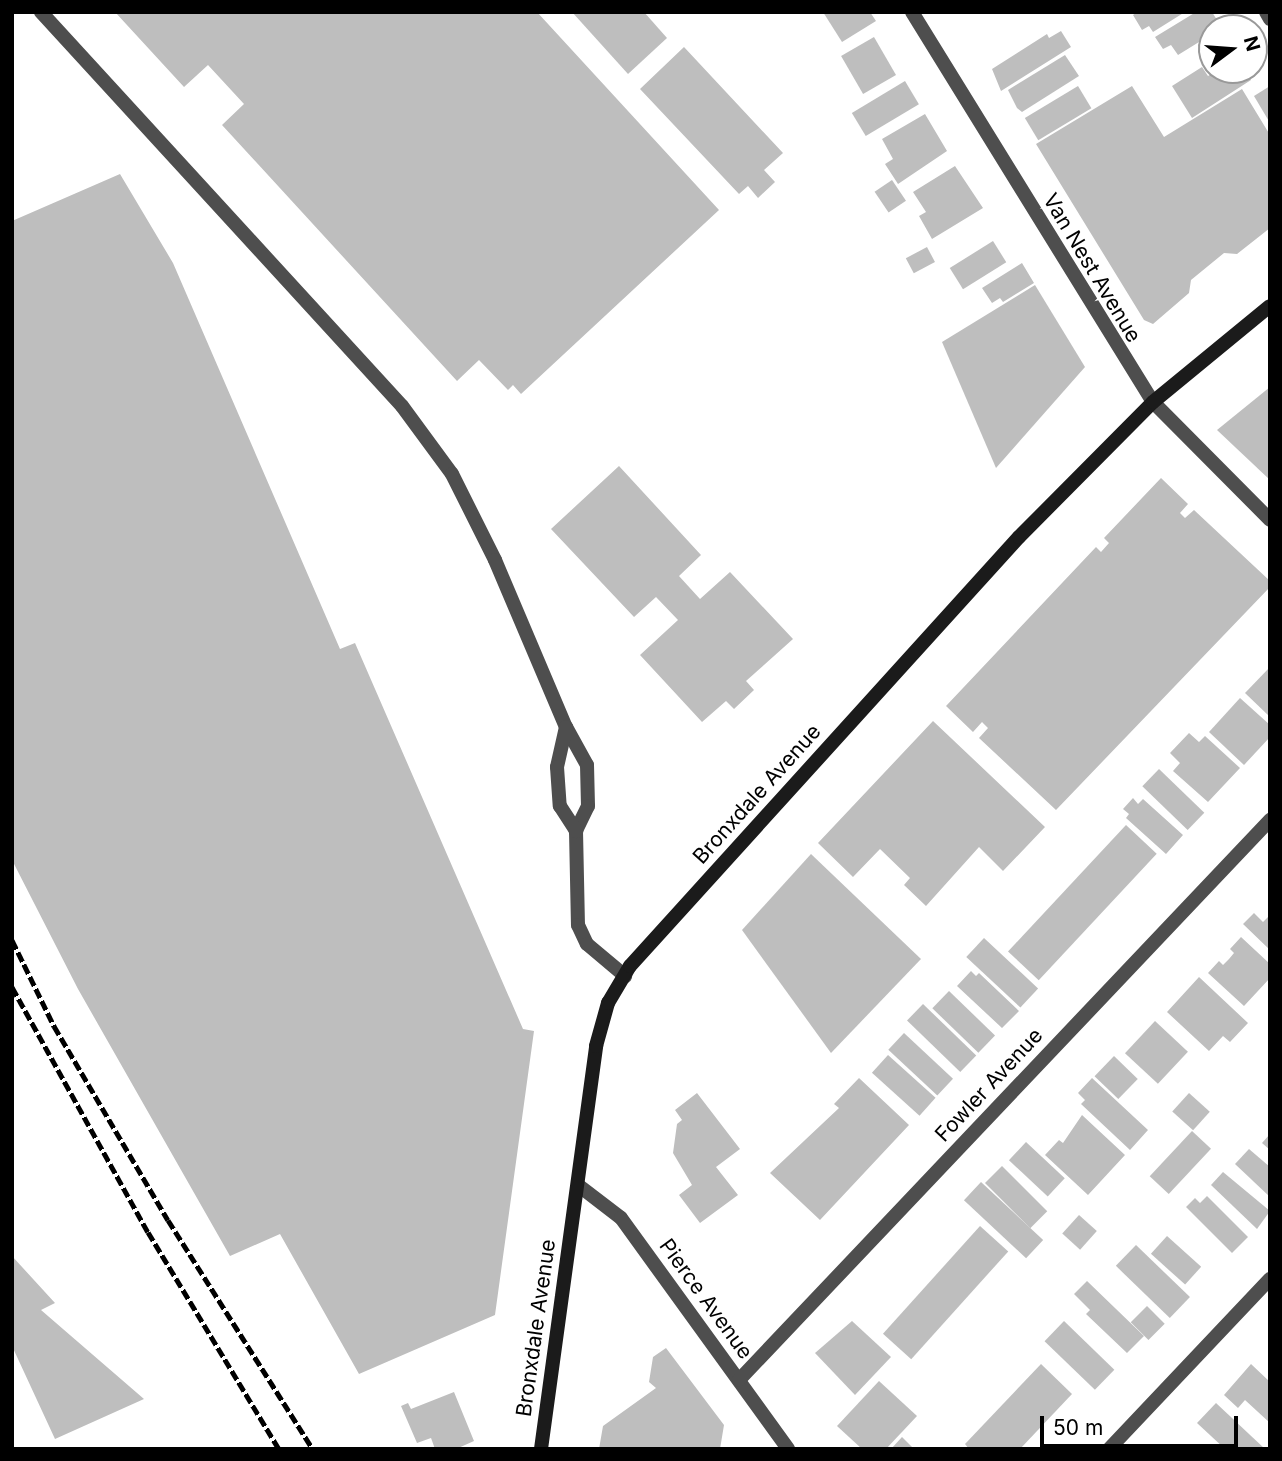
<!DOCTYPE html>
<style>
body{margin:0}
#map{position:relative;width:1282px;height:1461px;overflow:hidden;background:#fff;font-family:Inter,sans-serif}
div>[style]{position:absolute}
.building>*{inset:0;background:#bebebe;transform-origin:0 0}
.lane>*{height:14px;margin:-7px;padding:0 7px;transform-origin:7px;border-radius:7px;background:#4e4e4e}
.street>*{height:14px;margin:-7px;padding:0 7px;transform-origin:7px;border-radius:7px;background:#4e4e4e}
.secondary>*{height:14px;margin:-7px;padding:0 7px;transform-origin:7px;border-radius:7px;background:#1b1b1b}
.rail>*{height:5px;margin-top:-2.5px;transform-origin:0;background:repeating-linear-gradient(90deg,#000 0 10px,transparent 0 13.5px)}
span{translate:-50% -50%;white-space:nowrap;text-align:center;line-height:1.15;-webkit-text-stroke:5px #fff;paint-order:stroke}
.street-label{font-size:21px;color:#000}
.frame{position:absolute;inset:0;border:14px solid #000;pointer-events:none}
.north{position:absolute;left:1198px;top:14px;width:70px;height:70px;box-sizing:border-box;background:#fff;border:2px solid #999;border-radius:50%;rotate:74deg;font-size:19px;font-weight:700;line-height:28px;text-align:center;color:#000}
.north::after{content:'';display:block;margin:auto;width:24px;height:32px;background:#000;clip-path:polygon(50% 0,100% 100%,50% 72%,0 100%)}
.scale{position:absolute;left:1040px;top:1416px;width:198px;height:32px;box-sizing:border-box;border:4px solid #000;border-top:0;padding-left:9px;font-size:21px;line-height:24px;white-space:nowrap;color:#000;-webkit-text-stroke:5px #fff;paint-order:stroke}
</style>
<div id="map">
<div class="building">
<i style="clip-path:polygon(115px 12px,537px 12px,719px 210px,521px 394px,513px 385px,508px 390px,479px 360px,457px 381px,222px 125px,244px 104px,208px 65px,184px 87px)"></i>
<i style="clip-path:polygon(572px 12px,644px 12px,667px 38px,628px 74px)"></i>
<i style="clip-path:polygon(823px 12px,870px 12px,876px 21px,842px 42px)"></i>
<i style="clip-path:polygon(1137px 12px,1185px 12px,1153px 32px,1149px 26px,1142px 30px,1133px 15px)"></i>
<i style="clip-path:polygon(1196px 12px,1212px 12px,1222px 28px,1212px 28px,1212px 34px,1178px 55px,1171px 45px,1163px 49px,1155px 37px)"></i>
<i style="clip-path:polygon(1061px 31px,1071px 47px,1001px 91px,992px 69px,1047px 34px,1049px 38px)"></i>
<i style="left:874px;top:37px;width:44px;height:38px;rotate:60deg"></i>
<i style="clip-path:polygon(1212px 37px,1212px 64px,1210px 65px,1198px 45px)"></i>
<i style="clip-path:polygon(684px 47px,783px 153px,764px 170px,775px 182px,758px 198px,748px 186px,739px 194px,640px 89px)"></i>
<i style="clip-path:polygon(1065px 55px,1079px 76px,1022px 112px,1017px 108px,1008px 90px)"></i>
<i style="clip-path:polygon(1202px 67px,1208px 76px,1218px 70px,1245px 70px,1251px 80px,1192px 118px,1172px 86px)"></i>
<i style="left:905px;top:81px;width:27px;height:62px;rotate:59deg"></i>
<i style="left:1078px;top:86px;width:26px;height:62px;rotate:59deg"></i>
<i style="clip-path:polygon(1132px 86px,1164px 137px,1242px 89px,1270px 135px,1270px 228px,1237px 254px,1224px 253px,1191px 280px,1189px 293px,1153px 324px,1144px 320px,1036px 144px)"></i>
<i style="clip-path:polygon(1270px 86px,1270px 123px,1254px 96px)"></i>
<i style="clip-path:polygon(925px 114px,947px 151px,898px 184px,885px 164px,893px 159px,882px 139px)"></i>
<i style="clip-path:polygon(955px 166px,983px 208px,932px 239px,919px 216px,926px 212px,913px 192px)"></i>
<i style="clip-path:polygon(120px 174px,173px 263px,340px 649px,355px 643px,523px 1029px,534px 1031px,495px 1315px,359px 1374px,280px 1234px,230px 1256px,78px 989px,12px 860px,12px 221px)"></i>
<i style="left:892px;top:180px;width:25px;height:21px;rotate:56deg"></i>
<i style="left:993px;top:241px;width:25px;height:51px;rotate:58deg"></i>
<i style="left:927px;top:247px;width:17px;height:24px;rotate:62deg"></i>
<i style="clip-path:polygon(1022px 263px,1034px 283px,1003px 302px,1000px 298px,992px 303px,982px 288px)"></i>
<i style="clip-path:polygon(1035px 285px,1085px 367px,996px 468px,942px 342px)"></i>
<i style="clip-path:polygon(1270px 387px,1270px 480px,1217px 430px)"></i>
<i style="clip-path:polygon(619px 466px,701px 555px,679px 576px,700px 599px,730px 572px,793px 639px,746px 681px,754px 690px,734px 709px,726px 701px,702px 722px,640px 655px,678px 620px,656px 597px,634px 617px,551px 529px)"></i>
<i style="clip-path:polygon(1161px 478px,1188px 504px,1180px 513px,1185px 518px,1194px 510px,1270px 581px,1270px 587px,1056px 810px,979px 738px,988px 728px,982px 722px,973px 732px,946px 706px,1096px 547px,1101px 552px,1109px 543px,1104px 538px)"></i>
<i style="clip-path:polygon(1270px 667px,1270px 717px,1245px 693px)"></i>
<i style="clip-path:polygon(1240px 698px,1270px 725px,1270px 737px,1244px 765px,1209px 732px)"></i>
<i style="clip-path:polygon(933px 721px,1045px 827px,1003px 871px,979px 847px,926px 906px,904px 885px,910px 878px,880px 849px,853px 877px,818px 843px)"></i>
<i style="clip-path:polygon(1189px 733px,1199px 742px,1205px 736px,1240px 768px,1208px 802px,1173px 771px,1180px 763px,1170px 753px)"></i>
<i style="left:1159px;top:769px;width:63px;height:24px;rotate:44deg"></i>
<i style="clip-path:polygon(1133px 798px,1138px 804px,1143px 799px,1183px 835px,1166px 854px,1126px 818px,1129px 814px,1123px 809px)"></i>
<i style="left:1126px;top:825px;width:42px;height:173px;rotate:43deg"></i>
<i style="clip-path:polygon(811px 854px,921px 959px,831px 1053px,742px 930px)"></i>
<i style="clip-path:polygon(1254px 913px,1263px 922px,1270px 915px,1270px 950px,1243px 924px)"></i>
<i style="clip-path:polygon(1241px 937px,1270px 964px,1270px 978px,1244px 1006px,1208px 973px,1219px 961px,1223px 965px,1229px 959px,1234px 953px,1230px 949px)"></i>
<i style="left:984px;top:938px;width:74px;height:26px;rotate:43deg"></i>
<i style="clip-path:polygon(971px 971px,976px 976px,979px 973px,1019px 1011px,1002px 1028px,957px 986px)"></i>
<i style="clip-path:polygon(1199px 977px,1248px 1023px,1230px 1042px,1223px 1036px,1209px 1051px,1167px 1012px)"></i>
<i style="left:949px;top:991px;width:64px;height:24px;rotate:44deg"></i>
<i style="left:923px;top:1004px;width:74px;height:23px;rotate:44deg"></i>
<i style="left:1155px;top:1021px;width:45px;height:44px;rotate:43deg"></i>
<i style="left:904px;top:1033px;width:67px;height:23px;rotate:43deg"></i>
<i style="left:888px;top:1055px;width:64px;height:24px;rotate:42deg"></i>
<i style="left:1114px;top:1056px;width:33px;height:28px;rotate:44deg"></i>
<i style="clip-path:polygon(859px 1078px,909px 1125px,820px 1220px,770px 1173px,839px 1108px,834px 1104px)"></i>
<i style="clip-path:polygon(1092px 1078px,1148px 1130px,1130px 1150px,1081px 1104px,1085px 1100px,1078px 1093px)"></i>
<i style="clip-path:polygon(697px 1093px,740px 1149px,716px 1167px,738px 1195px,700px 1223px,679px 1195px,692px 1185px,673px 1153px,677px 1124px,682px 1120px,675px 1110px)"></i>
<i style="left:1189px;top:1093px;width:28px;height:25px;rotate:42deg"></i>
<i style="clip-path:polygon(1082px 1115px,1125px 1155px,1088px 1195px,1045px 1155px,1059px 1140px,1063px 1143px)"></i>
<i style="left:1192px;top:1131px;width:26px;height:62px;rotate:43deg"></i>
<i style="clip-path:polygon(1270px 1134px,1270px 1150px,1262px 1143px)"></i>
<i style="left:1026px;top:1142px;width:53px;height:25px;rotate:43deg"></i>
<i style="clip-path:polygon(1249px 1149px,1270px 1167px,1270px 1197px,1235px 1164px)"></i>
<i style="left:1002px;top:1166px;width:64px;height:24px;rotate:45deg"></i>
<i style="clip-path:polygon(1223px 1172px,1270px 1211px,1257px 1229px,1211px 1185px)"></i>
<i style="left:981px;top:1182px;width:85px;height:25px;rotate:43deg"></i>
<i style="clip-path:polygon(1207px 1196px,1248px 1237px,1232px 1253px,1186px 1207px,1195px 1198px,1200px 1203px)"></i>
<i style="left:1079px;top:1215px;width:24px;height:25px;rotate:42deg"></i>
<i style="left:980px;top:1226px;width:38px;height:145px;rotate:42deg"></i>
<i style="left:1167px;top:1236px;width:46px;height:24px;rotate:42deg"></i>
<i style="left:1136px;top:1245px;width:75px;height:29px;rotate:44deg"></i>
<i style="clip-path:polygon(12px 1256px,55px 1303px,41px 1310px,144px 1399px,55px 1439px,12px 1346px)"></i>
<i style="clip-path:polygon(1087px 1281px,1144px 1336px,1127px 1353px,1086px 1314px,1090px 1310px,1074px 1294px)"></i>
<i style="left:1147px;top:1306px;width:25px;height:23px;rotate:45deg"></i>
<i style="clip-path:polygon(852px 1321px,891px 1357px,855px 1395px,815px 1353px)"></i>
<i style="left:1064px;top:1321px;width:70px;height:28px;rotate:44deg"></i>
<i style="clip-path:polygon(666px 1348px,724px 1425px,720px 1449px,599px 1449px,603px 1426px,656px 1388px,649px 1382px,653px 1357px)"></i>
<i style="clip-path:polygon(1041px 1364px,1072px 1394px,1020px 1449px,969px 1449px,965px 1444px)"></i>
<i style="clip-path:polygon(1251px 1364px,1270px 1382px,1270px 1423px,1245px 1400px,1238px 1408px,1224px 1395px)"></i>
<i style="clip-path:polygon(879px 1381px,917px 1416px,886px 1449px,862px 1449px,837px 1426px)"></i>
<i style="clip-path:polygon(454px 1392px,474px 1441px,456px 1449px,435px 1449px,431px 1438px,417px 1443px,401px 1406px,408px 1403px,411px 1409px)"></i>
<i style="clip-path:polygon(1216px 1403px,1265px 1449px,1225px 1449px,1197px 1423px)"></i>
<i style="clip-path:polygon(902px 1437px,914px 1449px,891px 1449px)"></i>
</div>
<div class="lane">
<i style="left:41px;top:12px;width:534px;rotate:47.5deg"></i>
<i style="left:402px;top:406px;width:84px;rotate:53.7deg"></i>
<i style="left:452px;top:474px;width:96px;rotate:63.4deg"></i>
<i style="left:495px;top:560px;width:181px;rotate:67deg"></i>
<i style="left:566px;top:727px;width:43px;rotate:61.1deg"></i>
<i style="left:587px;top:765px;width:41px;rotate:88.6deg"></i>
<i style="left:588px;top:806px;width:28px;rotate:116deg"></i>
<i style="left:576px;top:831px;width:94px;rotate:88.8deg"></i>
<i style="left:578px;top:925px;width:21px;rotate:65deg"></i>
<i style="left:587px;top:944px;width:50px;rotate:40.1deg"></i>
<i style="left:566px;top:727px;width:41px;rotate:102.7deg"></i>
<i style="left:557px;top:767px;width:39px;rotate:86deg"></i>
<i style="left:560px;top:806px;width:30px;rotate:57deg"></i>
</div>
<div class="street">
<i style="left:912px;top:12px;width:458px;rotate:58.3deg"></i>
<i style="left:1153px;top:402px;width:166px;rotate:45.2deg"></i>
<i style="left:1266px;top:12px;width:8px;rotate:60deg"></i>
<i style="left:578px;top:1185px;width:54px;rotate:37.5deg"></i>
<i style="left:621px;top:1218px;width:285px;rotate:54.1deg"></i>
<i style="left:739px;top:1380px;width:772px;rotate:-46.52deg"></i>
<i style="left:1109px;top:1449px;width:234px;rotate:-46.6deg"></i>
</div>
<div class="secondary">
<i style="left:541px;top:1449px;width:407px;rotate:-82.2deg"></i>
<i style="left:596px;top:1046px;width:45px;rotate:-74.4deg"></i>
<i style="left:608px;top:1003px;width:43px;rotate:-59.3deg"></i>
<i style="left:630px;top:966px;width:579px;rotate:-47.8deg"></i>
<i style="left:1019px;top:537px;width:190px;rotate:-45.2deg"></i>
<i style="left:1153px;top:402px;width:151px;rotate:-39.4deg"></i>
</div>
<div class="rail">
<i style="left:12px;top:940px;width:96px;rotate:64deg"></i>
<i style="left:54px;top:1026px;width:225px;rotate:59.6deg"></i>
<i style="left:168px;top:1220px;width:271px;rotate:57.7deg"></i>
<i style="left:12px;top:987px;width:280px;rotate:61deg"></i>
<i style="left:148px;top:1232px;width:253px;rotate:58.9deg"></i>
</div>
<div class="street-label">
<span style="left:1092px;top:268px;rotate:59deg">Van Nest Avenue</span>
<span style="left:757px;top:794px;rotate:-48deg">Bronxdale Avenue</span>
<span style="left:989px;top:1085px;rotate:-47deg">Fowler Avenue</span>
<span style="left:706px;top:1299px;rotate:54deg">Pierce Avenue</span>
<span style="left:536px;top:1328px;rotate:-82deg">Bronxdale Avenue</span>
</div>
<div class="frame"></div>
<div class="north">N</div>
<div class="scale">50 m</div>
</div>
